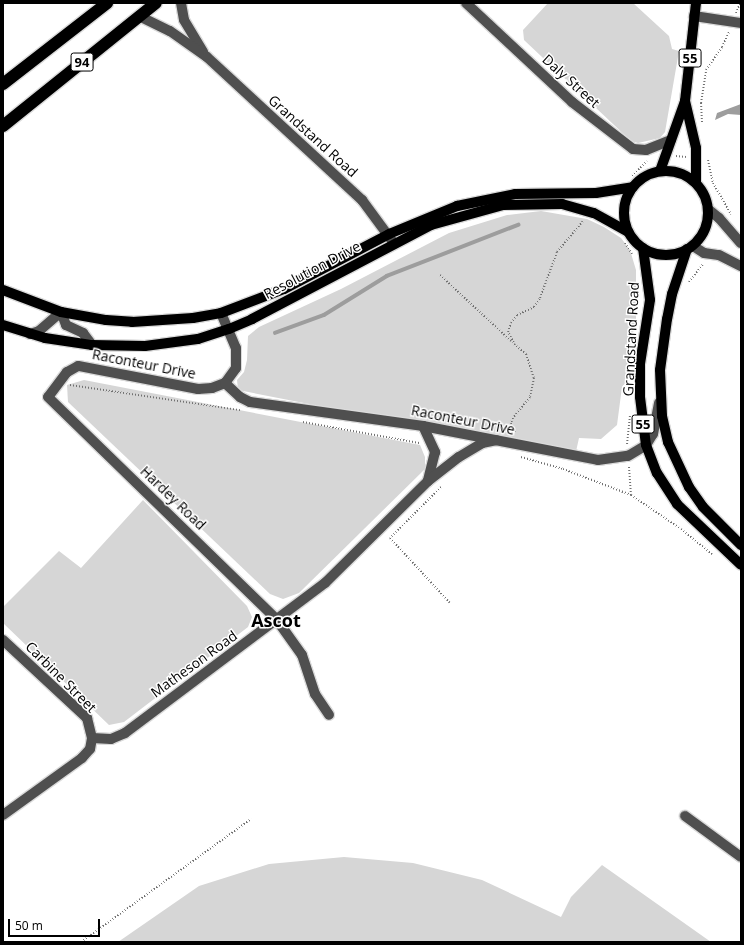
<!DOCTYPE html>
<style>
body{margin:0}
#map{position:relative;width:744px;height:945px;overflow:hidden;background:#fff;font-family:"Open Sans",sans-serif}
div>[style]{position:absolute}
.green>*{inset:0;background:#d6d6d6}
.water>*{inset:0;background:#9d9d9d}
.stream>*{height:3.5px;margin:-1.75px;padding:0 1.75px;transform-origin:1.75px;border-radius:1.75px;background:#9d9d9d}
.path>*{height:2px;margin-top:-1px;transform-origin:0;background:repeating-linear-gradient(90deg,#717171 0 1px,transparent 0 3px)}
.roads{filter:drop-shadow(1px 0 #dbdbdb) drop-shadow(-1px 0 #dbdbdb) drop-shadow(0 1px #dbdbdb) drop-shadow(0 -1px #dbdbdb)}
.minor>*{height:10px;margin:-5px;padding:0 5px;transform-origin:5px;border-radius:5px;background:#4f4f4f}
.major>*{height:10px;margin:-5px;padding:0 5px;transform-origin:5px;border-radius:5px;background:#000}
.major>.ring{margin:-5px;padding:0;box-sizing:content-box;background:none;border:10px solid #000;border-radius:50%}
.highway>*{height:12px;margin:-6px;padding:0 6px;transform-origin:6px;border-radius:6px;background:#000}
span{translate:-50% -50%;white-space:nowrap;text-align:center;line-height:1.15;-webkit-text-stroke:3px #fff;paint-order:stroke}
.shield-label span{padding:1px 3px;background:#fff;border:1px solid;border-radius:3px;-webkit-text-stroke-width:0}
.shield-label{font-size:13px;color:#000;font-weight:700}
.street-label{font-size:14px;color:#000}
.district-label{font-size:18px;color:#000;font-weight:700}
.frame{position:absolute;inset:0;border:4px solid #000;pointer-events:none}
.scale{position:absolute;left:8px;top:919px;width:92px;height:18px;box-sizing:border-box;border:2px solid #000;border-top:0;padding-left:5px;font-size:12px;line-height:14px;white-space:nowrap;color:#000;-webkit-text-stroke:3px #fff;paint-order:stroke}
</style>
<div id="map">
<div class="green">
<i style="clip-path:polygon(548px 3px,633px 3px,669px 36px,672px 49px,679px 51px,665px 132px,660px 138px,638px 143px,631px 141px,524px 40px,523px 30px)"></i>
<i style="clip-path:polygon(541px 211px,587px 219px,604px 227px,621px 238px,630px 250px,636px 270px,636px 320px,629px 352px,628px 380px,622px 387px,617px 425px,601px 439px,579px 438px,575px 456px,238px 390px,237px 380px,244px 372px,247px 360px,248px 336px,259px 327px,341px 289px,449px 233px,507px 215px)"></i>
<i style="clip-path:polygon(84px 380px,420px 445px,425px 457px,425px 469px,299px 593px,283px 599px,270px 594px,68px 402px,67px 385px)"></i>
<i style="clip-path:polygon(143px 500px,247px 606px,252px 617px,248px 627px,124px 722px,109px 725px,3px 623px,3px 607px,59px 551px,81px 568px)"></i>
<i style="clip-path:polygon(344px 857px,413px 863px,482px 880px,561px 917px,571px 897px,602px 865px,711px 942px,118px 942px,199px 886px,269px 864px)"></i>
</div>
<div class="water">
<i style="clip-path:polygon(741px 104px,741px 115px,728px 114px,715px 120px,717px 113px)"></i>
</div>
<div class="stream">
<i style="left:275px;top:333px;width:52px;rotate:-20.2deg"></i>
<i style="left:324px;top:315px;width:74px;rotate:-31.8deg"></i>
<i style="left:387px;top:276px;width:141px;rotate:-21.3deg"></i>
</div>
<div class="path">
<i style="left:736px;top:13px;width:11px;rotate:-68deg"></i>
<i style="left:702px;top:122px;width:19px;rotate:-93deg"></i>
<i style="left:701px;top:103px;width:33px;rotate:-81deg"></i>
<i style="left:706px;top:70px;width:28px;rotate:-55deg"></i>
<i style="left:722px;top:47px;width:17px;rotate:-65deg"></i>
<i style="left:676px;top:156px;width:10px;rotate:6deg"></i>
<i style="left:708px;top:160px;width:24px;rotate:78deg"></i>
<i style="left:713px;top:183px;width:36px;rotate:60deg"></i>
<i style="left:632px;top:176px;width:21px;rotate:-45deg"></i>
<i style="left:625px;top:243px;width:13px;rotate:58deg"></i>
<i style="left:440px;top:275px;width:97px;rotate:42.9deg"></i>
<i style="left:689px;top:282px;width:23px;rotate:-52deg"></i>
<i style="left:637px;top:305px;width:9px;rotate:-90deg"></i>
<i style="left:514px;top:344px;width:16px;rotate:40deg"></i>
<i style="left:526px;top:354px;width:25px;rotate:72deg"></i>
<i style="left:534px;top:378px;width:19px;rotate:102deg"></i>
<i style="left:530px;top:397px;width:27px;rotate:129deg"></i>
<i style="left:513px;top:418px;width:5px;rotate:112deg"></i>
<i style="left:511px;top:423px;width:11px;rotate:68deg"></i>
<i style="left:515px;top:345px;width:15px;rotate:-118deg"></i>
<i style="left:508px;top:332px;width:9px;rotate:-72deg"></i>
<i style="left:511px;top:323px;width:10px;rotate:-53deg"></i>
<i style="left:517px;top:315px;width:19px;rotate:-25deg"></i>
<i style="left:534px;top:307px;width:11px;rotate:-56deg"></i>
<i style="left:540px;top:298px;width:49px;rotate:-69.7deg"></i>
<i style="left:557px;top:252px;width:40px;rotate:-50deg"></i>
<i style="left:629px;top:357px;width:12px;rotate:-81deg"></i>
<i style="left:70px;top:385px;width:172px;rotate:8.4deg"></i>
<i style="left:303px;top:422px;width:118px;rotate:10.3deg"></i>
<i style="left:627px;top:444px;width:29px;rotate:-84deg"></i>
<i style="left:521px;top:457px;width:44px;rotate:15.9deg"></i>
<i style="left:563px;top:469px;width:73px;rotate:20.9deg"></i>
<i style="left:631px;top:495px;width:60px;rotate:34.2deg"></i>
<i style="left:681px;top:529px;width:40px;rotate:39deg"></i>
<i style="left:629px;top:467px;width:28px;rotate:86deg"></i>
<i style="left:441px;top:487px;width:72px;rotate:135deg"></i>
<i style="left:390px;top:538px;width:88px;rotate:47.3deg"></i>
<i style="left:81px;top:942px;width:210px;rotate:-35.9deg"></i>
</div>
<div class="roads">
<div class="minor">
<i style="left:181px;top:3px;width:17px;rotate:80deg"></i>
<i style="left:184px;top:20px;width:37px;rotate:59deg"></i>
<i style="left:466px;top:3px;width:145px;rotate:43deg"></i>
<i style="left:572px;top:102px;width:77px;rotate:37.6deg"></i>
<i style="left:633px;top:149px;width:13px;rotate:4deg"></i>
<i style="left:646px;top:150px;width:27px;rotate:-22deg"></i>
<i style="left:139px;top:16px;width:34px;rotate:26deg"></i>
<i style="left:170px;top:31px;width:45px;rotate:35.1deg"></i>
<i style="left:207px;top:57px;width:211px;rotate:42.7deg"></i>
<i style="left:362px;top:200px;width:52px;rotate:53.6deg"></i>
<i style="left:694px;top:16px;width:48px;rotate:8.5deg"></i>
<i style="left:709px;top:210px;width:13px;rotate:39deg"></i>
<i style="left:719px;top:218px;width:33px;rotate:49deg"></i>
<i style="left:693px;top:246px;width:13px;rotate:32deg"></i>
<i style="left:704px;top:253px;width:15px;rotate:8deg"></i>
<i style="left:719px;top:255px;width:25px;rotate:27deg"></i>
<i style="left:221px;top:313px;width:38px;rotate:67deg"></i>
<i style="left:236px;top:348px;width:20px;rotate:90deg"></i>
<i style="left:236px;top:368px;width:19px;rotate:126deg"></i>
<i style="left:225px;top:383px;width:14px;rotate:159deg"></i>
<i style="left:212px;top:388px;width:14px;rotate:176deg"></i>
<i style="left:198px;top:389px;width:122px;rotate:-169.1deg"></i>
<i style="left:78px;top:366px;width:13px;rotate:151deg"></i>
<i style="left:67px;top:372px;width:31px;rotate:127deg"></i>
<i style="left:48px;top:397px;width:320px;rotate:44.2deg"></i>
<i style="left:277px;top:620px;width:43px;rotate:54.5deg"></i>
<i style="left:302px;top:655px;width:41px;rotate:71.6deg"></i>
<i style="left:315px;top:694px;width:25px;rotate:56deg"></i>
<i style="left:30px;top:334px;width:9px;rotate:-18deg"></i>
<i style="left:39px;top:331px;width:29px;rotate:-41deg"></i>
<i style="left:61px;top:312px;width:14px;rotate:69deg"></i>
<i style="left:66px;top:325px;width:19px;rotate:25deg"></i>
<i style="left:83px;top:333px;width:15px;rotate:53deg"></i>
<i style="left:225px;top:383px;width:21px;rotate:43deg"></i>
<i style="left:240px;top:397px;width:11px;rotate:27deg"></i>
<i style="left:250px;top:402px;width:175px;rotate:7.9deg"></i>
<i style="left:423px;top:426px;width:178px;rotate:11deg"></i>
<i style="left:598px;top:460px;width:30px;rotate:-8deg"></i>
<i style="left:628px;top:456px;width:21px;rotate:-31deg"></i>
<i style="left:646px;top:445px;width:13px;rotate:-58deg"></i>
<i style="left:653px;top:434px;width:32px;rotate:-79deg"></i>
<i style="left:423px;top:426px;width:29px;rotate:65deg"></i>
<i style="left:435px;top:452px;width:30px;rotate:104deg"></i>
<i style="left:3px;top:640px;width:115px;rotate:42.9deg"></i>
<i style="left:87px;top:718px;width:21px;rotate:76deg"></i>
<i style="left:92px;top:738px;width:11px;rotate:100deg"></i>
<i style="left:90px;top:749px;width:12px;rotate:132deg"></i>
<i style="left:82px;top:758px;width:97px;rotate:144.2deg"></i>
<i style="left:92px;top:738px;width:19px;rotate:3deg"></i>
<i style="left:111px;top:739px;width:15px;rotate:-23deg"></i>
<i style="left:125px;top:733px;width:250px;rotate:-36.9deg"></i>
<i style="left:325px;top:583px;width:145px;rotate:-44.7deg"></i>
<i style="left:428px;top:481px;width:39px;rotate:-38deg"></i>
<i style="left:459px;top:457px;width:27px;rotate:-31deg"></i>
<i style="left:482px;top:443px;width:15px;rotate:-11deg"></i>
<i style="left:685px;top:816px;width:69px;rotate:36.2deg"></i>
</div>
<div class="major">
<i style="left:685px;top:101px;width:48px;rotate:76.8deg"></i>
<i style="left:696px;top:148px;width:35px;rotate:90deg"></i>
<i class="ring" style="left:624px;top:171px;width:74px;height:74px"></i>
<i style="left:660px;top:171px;width:74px;rotate:-70.3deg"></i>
<i style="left:685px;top:101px;width:99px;rotate:-83.6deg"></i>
<i style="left:643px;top:248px;width:52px;rotate:82.3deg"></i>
<i style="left:650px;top:300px;width:65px;rotate:98.9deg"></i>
<i style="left:640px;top:364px;width:33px;rotate:90deg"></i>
<i style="left:640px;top:397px;width:48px;rotate:82.9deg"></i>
<i style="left:646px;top:445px;width:30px;rotate:69deg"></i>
<i style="left:657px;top:473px;width:37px;rotate:57deg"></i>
<i style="left:677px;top:504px;width:88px;rotate:43.6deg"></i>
<i style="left:687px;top:249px;width:47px;rotate:108.4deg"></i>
<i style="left:672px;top:294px;width:25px;rotate:101deg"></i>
<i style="left:667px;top:319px;width:51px;rotate:97.8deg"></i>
<i style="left:660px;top:370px;width:46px;rotate:87.5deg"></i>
<i style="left:662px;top:416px;width:27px;rotate:77deg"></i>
<i style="left:668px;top:442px;width:50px;rotate:65deg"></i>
<i style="left:689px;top:487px;width:24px;rotate:55deg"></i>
<i style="left:703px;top:507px;width:54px;rotate:45deg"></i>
<i style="left:3px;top:290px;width:62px;rotate:20.8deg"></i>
<i style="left:61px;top:312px;width:46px;rotate:10.1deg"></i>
<i style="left:106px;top:320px;width:26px;rotate:4deg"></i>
<i style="left:132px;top:322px;width:61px;rotate:-3.8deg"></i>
<i style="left:193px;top:318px;width:28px;rotate:-10deg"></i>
<i style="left:221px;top:313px;width:67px;rotate:-20.9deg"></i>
<i style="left:284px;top:289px;width:119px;rotate:-27.6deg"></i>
<i style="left:389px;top:234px;width:74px;rotate:-22.4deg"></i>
<i style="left:457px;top:206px;width:59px;rotate:-11.7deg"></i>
<i style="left:515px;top:194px;width:81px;rotate:-0.7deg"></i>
<i style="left:596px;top:193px;width:37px;rotate:-9deg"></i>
<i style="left:3px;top:325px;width:44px;rotate:17.2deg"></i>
<i style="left:45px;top:338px;width:48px;rotate:8.5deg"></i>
<i style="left:92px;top:345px;width:53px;rotate:1.1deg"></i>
<i style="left:145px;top:346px;width:53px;rotate:-7.5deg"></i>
<i style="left:198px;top:339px;width:33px;rotate:-18deg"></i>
<i style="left:229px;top:329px;width:25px;rotate:-23deg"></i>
<i style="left:252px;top:319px;width:202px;rotate:-27.7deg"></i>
<i style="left:431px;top:225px;width:75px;rotate:-15.5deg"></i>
<i style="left:503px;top:205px;width:59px;rotate:-1deg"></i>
<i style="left:562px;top:204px;width:33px;rotate:16deg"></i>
<i style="left:594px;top:213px;width:39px;rotate:29deg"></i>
</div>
<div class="highway">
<i style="left:3px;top:84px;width:132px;rotate:-37.9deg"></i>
<i style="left:3px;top:126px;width:196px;rotate:-38.8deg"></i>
</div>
</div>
<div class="shield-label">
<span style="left:690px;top:58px">55</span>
<span style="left:82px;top:62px">94</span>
<span style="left:643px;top:424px">55</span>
</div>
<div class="street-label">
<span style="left:571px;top:81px;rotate:42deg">Daly Street</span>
<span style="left:313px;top:136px;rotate:42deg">Grandstand Road</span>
<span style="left:312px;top:270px;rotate:-28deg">Resolution Drive</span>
<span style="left:631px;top:339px;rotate:-87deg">Grandstand Road</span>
<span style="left:144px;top:364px;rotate:11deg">Raconteur Drive</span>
<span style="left:463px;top:420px;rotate:11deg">Raconteur Drive</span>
<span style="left:173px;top:498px;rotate:44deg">Hardey Road</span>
<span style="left:194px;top:664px;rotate:-36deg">Matheson Road</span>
<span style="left:61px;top:677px;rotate:45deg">Carbine Street</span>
</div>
<div class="district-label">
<span style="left:276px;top:620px">Ascot</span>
</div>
<div class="frame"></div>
<div class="scale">50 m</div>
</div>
